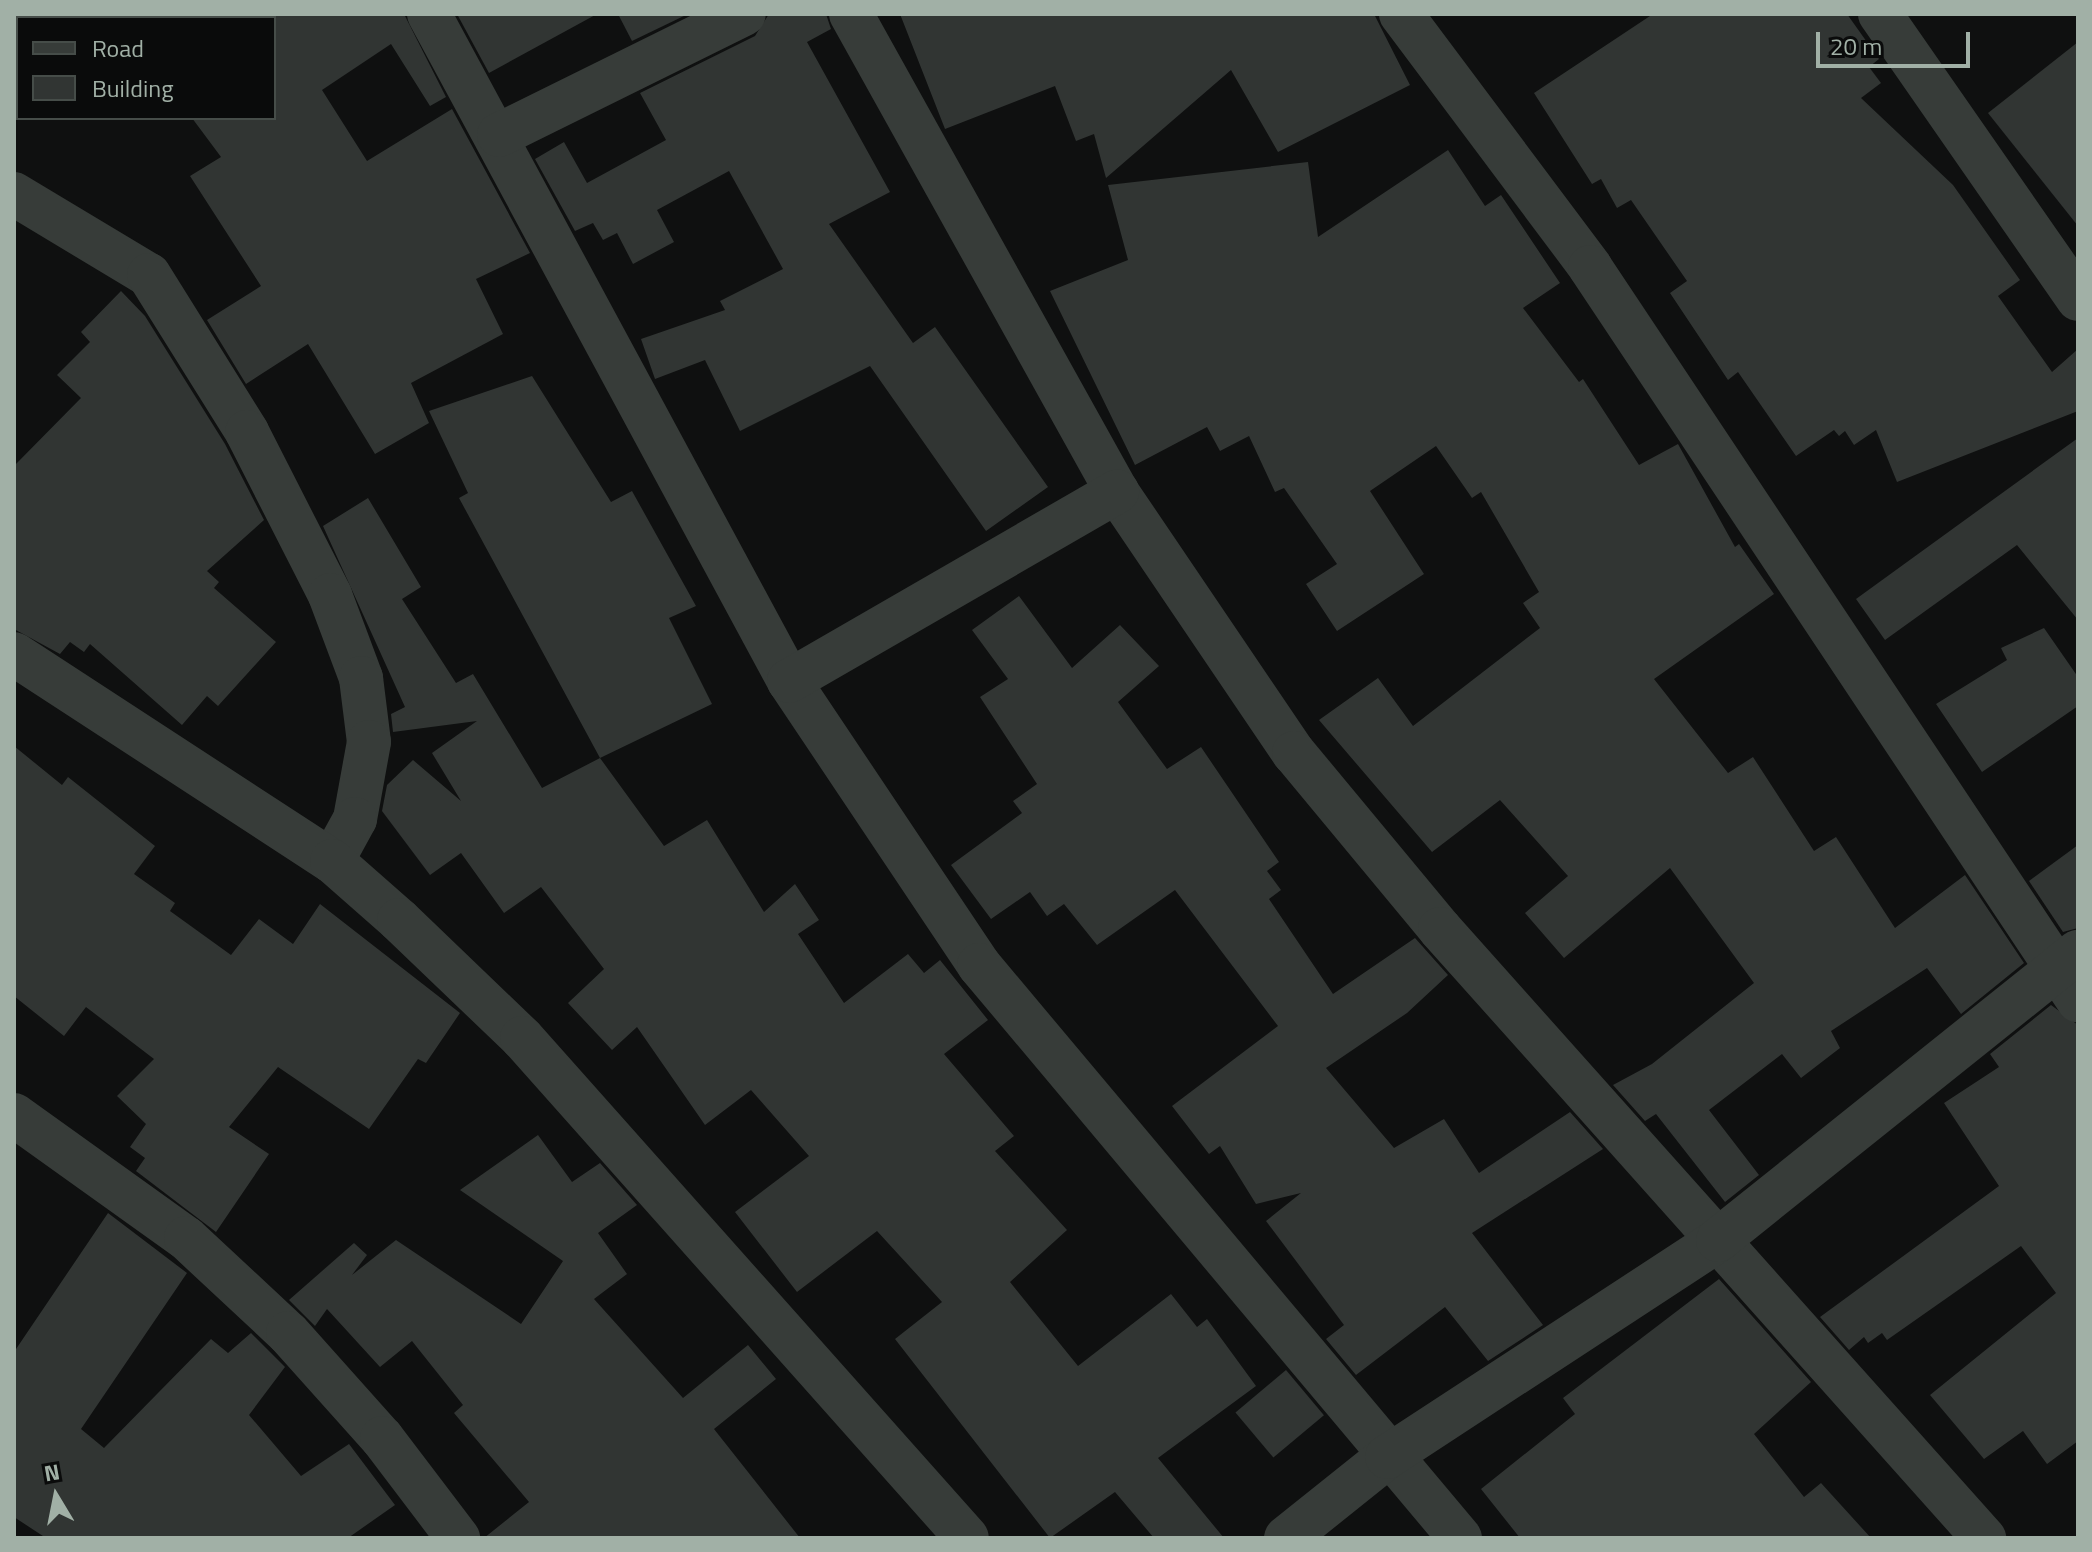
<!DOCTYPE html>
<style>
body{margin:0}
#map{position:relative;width:2092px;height:1552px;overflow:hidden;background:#0f1010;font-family:"Titillium Web",sans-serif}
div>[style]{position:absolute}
.building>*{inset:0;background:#313533;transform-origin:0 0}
.minor>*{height:44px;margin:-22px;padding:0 22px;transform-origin:22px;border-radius:22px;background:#373c39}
span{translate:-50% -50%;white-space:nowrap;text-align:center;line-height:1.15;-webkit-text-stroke:7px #0a0b0b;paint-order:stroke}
.frame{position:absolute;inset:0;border:16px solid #a1b0a6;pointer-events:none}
.legend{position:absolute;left:16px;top:16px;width:260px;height:104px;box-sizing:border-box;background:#0a0b0b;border:2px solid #464d49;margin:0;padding:10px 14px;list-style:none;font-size:24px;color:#a1b0a6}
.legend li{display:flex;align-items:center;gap:16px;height:40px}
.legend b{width:40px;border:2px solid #464d49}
.north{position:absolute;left:16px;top:1456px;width:80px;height:80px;-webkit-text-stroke:6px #0a0b0b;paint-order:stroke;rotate:350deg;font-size:22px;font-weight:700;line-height:32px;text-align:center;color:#a1b0a6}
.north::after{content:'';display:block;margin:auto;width:28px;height:36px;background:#a1b0a6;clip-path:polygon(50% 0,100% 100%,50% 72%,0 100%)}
.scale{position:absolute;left:1816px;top:32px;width:154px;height:36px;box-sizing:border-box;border:4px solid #a1b0a6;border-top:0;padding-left:10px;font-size:24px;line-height:28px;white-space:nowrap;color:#a1b0a6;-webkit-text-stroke:6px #0a0b0b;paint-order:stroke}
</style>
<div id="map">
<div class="building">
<i style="clip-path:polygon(274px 14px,404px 14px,446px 97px,430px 106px,391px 44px,322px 90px,367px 161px,452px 109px,530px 253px,476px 279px,503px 334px,411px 383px,429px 423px,375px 454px,308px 344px,246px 384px,207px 320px,261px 286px,190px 176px,221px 157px,192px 118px,274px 118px)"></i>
<i style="clip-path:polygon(457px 14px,597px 14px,489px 73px)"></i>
<i style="clip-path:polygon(618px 14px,688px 14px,632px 41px)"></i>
<i style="clip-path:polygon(769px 14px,826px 14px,831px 29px,807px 42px,890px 192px,829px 224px,913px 343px,935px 327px,1048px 487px,986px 531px,870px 366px,740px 431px,705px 360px,655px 379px,641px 339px,725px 310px,720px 301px,783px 269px,729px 171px,657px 210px,674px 242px,633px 264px,617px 233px,603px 240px,593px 223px,575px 231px,535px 159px,564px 142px,587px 183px,666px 140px,640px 93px,755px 36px)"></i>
<i style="clip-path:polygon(900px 14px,1374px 14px,1410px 85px,1278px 152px,1231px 70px,1106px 178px,1094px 134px,1076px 141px,1055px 86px,945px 129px)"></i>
<i style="clip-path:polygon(1653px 14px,1847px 14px,1879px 59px,1869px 67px,1881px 83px,1861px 98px,1953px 185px,2020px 280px,1998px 296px,2052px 372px,2078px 349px,2078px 411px,1897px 482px,1876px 430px,1854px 445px,1845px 431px,1839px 436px,1834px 430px,1796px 456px,1738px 372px,1728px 380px,1670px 293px,1687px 281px,1631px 200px,1617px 208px,1601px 179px,1592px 184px,1534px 93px)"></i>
<i style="clip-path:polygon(2078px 42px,2078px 226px,1988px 113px)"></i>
<i style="clip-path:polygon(1448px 150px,1485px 206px,1501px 195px,1560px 283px,1523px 308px,1579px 382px,1583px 379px,1639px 465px,1678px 444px,1735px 547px,1739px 544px,1774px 594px,1654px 679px,1728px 773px,1753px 757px,1814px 851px,1836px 837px,1895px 928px,1965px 875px,2024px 963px,1961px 1014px,1927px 968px,1831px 1031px,1840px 1048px,1801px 1078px,1782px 1054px,1709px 1110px,1759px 1175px,1725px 1202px,1656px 1114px,1645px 1121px,1613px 1085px,1652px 1064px,1754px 983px,1670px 868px,1564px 958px,1525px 913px,1568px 876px,1500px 800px,1432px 852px,1319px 720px,1378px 678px,1413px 726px,1540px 628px,1523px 603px,1539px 592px,1481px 492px,1472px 498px,1436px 446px,1370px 491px,1424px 574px,1337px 631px,1306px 584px,1337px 564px,1284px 488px,1275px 492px,1249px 436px,1220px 451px,1207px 427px,1135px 465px,1050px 291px,1128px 260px,1108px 185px,1308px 162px,1318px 237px)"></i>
<i style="clip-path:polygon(121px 291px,145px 316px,225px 444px,264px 520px,207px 571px,219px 582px,214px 588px,276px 642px,218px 706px,207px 696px,182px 725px,90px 644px,84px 652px,70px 642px,60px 654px,14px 629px,14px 466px,81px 398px,57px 375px,90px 342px,81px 332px)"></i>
<i style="clip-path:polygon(532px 376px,611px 502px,632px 491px,696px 606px,669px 618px,712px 704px,600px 758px,664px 846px,707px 820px,764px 912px,795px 884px,819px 920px,798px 934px,844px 1003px,908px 954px,924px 973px,940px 960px,988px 1020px,944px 1054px,1014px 1136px,995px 1151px,1067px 1230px,1010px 1282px,1078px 1366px,1171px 1294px,1197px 1327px,1207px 1319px,1256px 1386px,1158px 1458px,1224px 1538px,1154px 1538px,1115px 1492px,1050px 1538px,895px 1339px,942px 1302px,877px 1231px,797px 1292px,735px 1212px,809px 1156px,751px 1090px,705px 1125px,637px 1027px,612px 1050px,568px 1003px,604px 969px,541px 887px,504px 913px,461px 853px,430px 875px,382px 811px,387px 785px,413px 760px,461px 801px,432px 753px,477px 721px,393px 732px,391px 714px,405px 707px,323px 526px,368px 498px,421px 587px,402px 599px,456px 683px,473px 674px,542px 788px,600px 758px,459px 498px,468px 493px,429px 411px)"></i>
<i style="clip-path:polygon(2078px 438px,2078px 620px,2017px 545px,1885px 640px,1856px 599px)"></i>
<i style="clip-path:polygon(1019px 596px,1072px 668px,1120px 625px,1159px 666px,1118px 702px,1167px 769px,1201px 747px,1279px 862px,1267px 871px,1281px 890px,1269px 899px,1333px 994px,1415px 938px,1448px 975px,1407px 1013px,1326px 1068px,1394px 1148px,1444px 1119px,1479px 1173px,1570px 1112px,1603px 1149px,1472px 1233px,1543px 1325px,1488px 1361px,1445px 1307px,1356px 1375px,1326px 1339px,1344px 1325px,1266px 1221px,1301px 1193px,1256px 1204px,1220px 1146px,1209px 1154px,1172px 1106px,1278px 1026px,1175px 890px,1097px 945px,1064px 904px,1047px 916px,1030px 892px,991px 919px,951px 865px,1022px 813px,1013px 801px,1037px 784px,980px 697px,1008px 679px,972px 630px)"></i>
<i style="clip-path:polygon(2044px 628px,2078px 677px,2078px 706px,1982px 772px,1936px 704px,2007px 660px,2001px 648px)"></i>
<i style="clip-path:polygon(14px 746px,62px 785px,68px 777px,155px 846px,134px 874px,175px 903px,170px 911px,231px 955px,259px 919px,293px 944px,320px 904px,460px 1013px,426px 1063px,418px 1059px,369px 1129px,278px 1067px,229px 1127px,269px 1154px,216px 1232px,136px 1171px,145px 1158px,130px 1147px,146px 1124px,117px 1096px,154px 1059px,86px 1007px,64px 1036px,14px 996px)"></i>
<i style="clip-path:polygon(2078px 845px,2078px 928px,2063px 932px,2029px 881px)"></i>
<i style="clip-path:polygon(2051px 1005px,2078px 1025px,2078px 1441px,2047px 1464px,2023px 1431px,1984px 1459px,1930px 1395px,2056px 1293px,2021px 1246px,1887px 1340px,1882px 1333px,1868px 1343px,1864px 1337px,1849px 1350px,1820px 1317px,1999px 1186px,1944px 1103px,1999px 1067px,1990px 1054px)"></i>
<i style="clip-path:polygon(538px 1135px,572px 1182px,600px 1163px,637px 1205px,598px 1233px,627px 1274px,594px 1299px,683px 1398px,748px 1345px,776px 1379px,714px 1429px,800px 1538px,484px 1538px,529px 1502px,454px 1413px,463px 1405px,412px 1341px,380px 1367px,327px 1309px,315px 1326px,289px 1300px,354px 1243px,367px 1255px,352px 1275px,396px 1240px,521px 1324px,563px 1261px,460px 1190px)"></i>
<i style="clip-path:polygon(108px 1213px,187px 1273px,81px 1429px,104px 1448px,211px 1339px,228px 1353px,251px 1333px,285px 1367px,249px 1415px,301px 1476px,349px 1444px,395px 1505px,348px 1538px,46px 1538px,14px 1517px,14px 1352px)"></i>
<i style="clip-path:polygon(1719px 1279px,1811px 1382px,1754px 1434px,1804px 1497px,1821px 1483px,1871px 1538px,1520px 1538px,1481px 1489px,1575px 1414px,1563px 1398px)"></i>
<i style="left:1286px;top:1370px;width:59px;height:66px;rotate:50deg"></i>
</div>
<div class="minor">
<i style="left:429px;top:14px;width:758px;rotate:61.64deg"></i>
<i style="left:789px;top:681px;width:342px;rotate:56.2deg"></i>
<i style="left:979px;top:965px;width:748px;rotate:49.99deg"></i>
<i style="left:851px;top:14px;width:547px;rotate:60.9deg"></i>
<i style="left:1117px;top:492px;width:315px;rotate:55.9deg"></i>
<i style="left:1294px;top:753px;width:229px;rotate:50.3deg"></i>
<i style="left:1440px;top:929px;width:817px;rotate:48.23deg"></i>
<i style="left:1401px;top:14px;width:316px;rotate:53.2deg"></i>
<i style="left:1590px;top:267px;width:881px;rotate:56.35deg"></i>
<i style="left:1880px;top:14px;width:347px;rotate:55.2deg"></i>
<i style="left:499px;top:135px;width:273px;rotate:-26.3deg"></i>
<i style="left:14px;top:194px;width:157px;rotate:31deg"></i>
<i style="left:149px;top:275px;width:185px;rotate:58deg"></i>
<i style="left:247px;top:432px;width:183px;rotate:63deg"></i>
<i style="left:330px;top:595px;width:89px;rotate:69.5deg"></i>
<i style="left:361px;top:678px;width:64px;rotate:82.9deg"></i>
<i style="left:369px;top:742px;width:78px;rotate:100.3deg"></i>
<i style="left:355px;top:819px;width:48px;rotate:118.7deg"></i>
<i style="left:14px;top:654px;width:379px;rotate:33.1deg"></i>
<i style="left:332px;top:861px;width:89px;rotate:41.4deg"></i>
<i style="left:399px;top:920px;width:170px;rotate:43.8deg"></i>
<i style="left:522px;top:1038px;width:669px;rotate:48.33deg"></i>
<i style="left:789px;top:681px;width:379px;rotate:-30deg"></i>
<i style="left:14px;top:1115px;width:211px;rotate:35.6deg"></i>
<i style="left:186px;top:1238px;width:139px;rotate:43deg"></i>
<i style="left:288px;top:1333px;width:141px;rotate:48.2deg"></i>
<i style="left:382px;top:1438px;width:126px;rotate:52.8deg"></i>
<i style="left:1286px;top:1538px;width:129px;rotate:-38.7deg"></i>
<i style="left:1387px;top:1457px;width:396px;rotate:-33.2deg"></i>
<i style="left:1718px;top:1240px;width:461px;rotate:-38.7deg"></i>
</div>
<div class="frame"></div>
<ul class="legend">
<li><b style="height:10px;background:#373c39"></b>Road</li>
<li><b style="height:22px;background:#313533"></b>Building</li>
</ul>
<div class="north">N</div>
<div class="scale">20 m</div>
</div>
